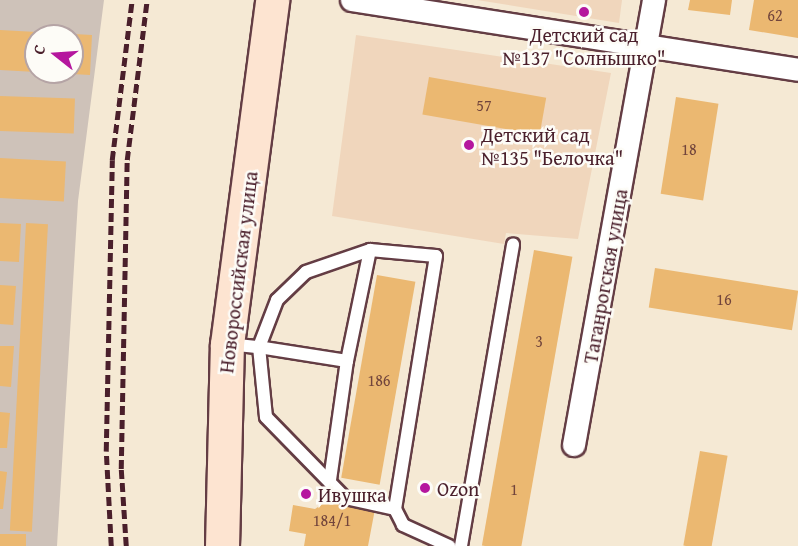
<!DOCTYPE html>
<meta charset="utf-8">
<style>
body{margin:0}
#map{position:relative;width:798px;height:546px;overflow:hidden;background:#f5e9d4;font-family:"Gentium Book Plus",serif}
div>[style]{position:absolute}
.built>*{inset:0;background:#f0d6bc}
.industrial>*{inset:0;background:#cec2b9}
.building>*{inset:0;background:#ebb871;transform-origin:0 0}
.roads{filter:drop-shadow(2px 0 #643d44) drop-shadow(-2px 0 #643d44) drop-shadow(0 2px #643d44) drop-shadow(0 -2px #643d44)}
.lane>*{height:12px;margin:-6px;padding:0 6px;transform-origin:6px;border-radius:6px;background:#fff}
.street>*{height:22px;margin:-11px;padding:0 11px;transform-origin:11px;border-radius:11px;background:#fff}
.secondary>*{height:33px;margin:-16.5px;padding:0 16.5px;transform-origin:16.5px;border-radius:16.5px;background:#fde4d1}
.rail>*{height:4.5px;margin-top:-2.25px;transform-origin:0;background:repeating-linear-gradient(90deg,#4a1f2b 0 9px,transparent 0 13.5px)}
.dots>*{width:16px;height:16px;translate:-50% -50%;box-sizing:border-box;border:3px solid #fdfcf7;border-radius:50%}
span{translate:-50% -50%;white-space:nowrap;text-align:center;line-height:1.15;-webkit-text-stroke:5px #fdfcf7;paint-order:stroke}
.number-label{font-size:16px;color:#72453c}
.number-label span{-webkit-text-stroke-width:0}
.poi-label{font-size:20px;color:#4a1f2b}
.left{translate:0 -50%;text-align:left}
.street-label{font-size:20px;color:#4a1f2b}
.north{position:absolute;left:24px;top:24px;width:60px;height:60px;box-sizing:border-box;background:#fdfcf7;border:2px solid #b5a4a5;border-radius:50%;rotate:287deg;font-size:16px;font-weight:700;line-height:24px;text-align:center;color:#4a1f2b}
.north::after{content:'';display:block;margin:auto;width:21px;height:27px;background:#b5179e;clip-path:polygon(50% 0,100% 100%,50% 72%,0 100%)}
</style>
<div id="map">
<div class="built">
<i style="clip-path:polygon(477px 0,622px 0,619px 23px)"></i>
<i style="clip-path:polygon(356px 35px,611px 73px,578px 239px,506px 233px,504px 244px,332px 216px)"></i>
</div>
<div class="industrial">
<i style="clip-path:polygon(evenodd,0 0,104px 0,78px 201px,57px 546px,0 546px,0 0,36px 36px,72px 36px,72px 72px,36px 72px,36px 36px)"></i>
</div>
<div class="building">
<i style="clip-path:polygon(690px 0,732px 0,730px 15px,688px 10px)"></i>
<i style="clip-path:polygon(754px 0,798px 0,798px 38px,749px 30px)"></i>
<i style="clip-path:polygon(0 30px,92px 35px,90px 75px,72px 74px,72px 36px,36px 36px,36px 72px,0 70px)"></i>
<i style="left:429px;top:77px;width:119px;height:38px;rotate:10deg"></i>
<i style="left:0;top:96px;width:75px;height:35px;rotate:2deg"></i>
<i style="left:676px;top:97px;width:43px;height:98px;rotate:9deg"></i>
<i style="left:0;top:158px;width:66px;height:40px;rotate:3deg"></i>
<i style="left:0;top:223px;width:21px;height:38px;rotate:3deg"></i>
<i style="left:26px;top:223px;width:22px;height:308px;rotate:3deg"></i>
<i style="left:534px;top:250px;width:39px;height:300px;rotate:10deg"></i>
<i style="left:655px;top:268px;width:145px;height:40px;rotate:9deg"></i>
<i style="left:377px;top:275px;width:39px;height:206px;rotate:10deg"></i>
<i style="left:0;top:285px;width:16px;height:39px;rotate:4deg"></i>
<i style="clip-path:polygon(0 346px,14px 346px,11px 387px,0 386px)"></i>
<i style="clip-path:polygon(0 412px,10px 413px,7px 448px,0 448px)"></i>
<i style="left:700px;top:451px;width:28px;height:96px;rotate:10deg"></i>
<i style="clip-path:polygon(0 471px,7px 472px,3px 509px,0 509px)"></i>
<i style="clip-path:polygon(327px 501px,375px 509px,368px 546px,304px 546px,306px 534px,289px 531px,293px 505px,315px 509px)"></i>
<i style="left:0;top:534px;width:26px;height:12px"></i>
</div>
<div class="roads">
<div class="lane">
<i style="left:228px;top:344px;width:31px;rotate:6deg"></i>
<i style="left:259px;top:347px;width:70px;rotate:84.3deg"></i>
<i style="left:266px;top:417px;width:113px;rotate:45.7deg"></i>
<i style="left:345px;top:498px;width:51px;rotate:12.4deg"></i>
<i style="left:395px;top:509px;width:18px;rotate:63deg"></i>
<i style="left:403px;top:525px;width:51px;rotate:24.5deg"></i>
<i style="left:347px;top:361px;width:113px;rotate:-78.3deg"></i>
<i style="left:330px;top:480px;width:120px;rotate:-81.9deg"></i>
<i style="left:347px;top:361px;width:89px;rotate:-171deg"></i>
<i style="left:259px;top:347px;width:50px;rotate:-69deg"></i>
<i style="left:277px;top:300px;width:40px;rotate:-44deg"></i>
<i style="left:306px;top:272px;width:68px;rotate:-19deg"></i>
<i style="left:370px;top:250px;width:66px;rotate:5.2deg"></i>
<i style="left:436px;top:256px;width:256px;rotate:99.2deg"></i>
<i style="left:461px;top:546px;width:306px;rotate:-80.2deg"></i>
</div>
<div class="street">
<i style="left:352px;top:0;width:451px;rotate:8.9deg"></i>
<i style="left:574px;top:445px;width:452px;rotate:-79.8deg"></i>
</div>
<div class="secondary">
<i style="left:222px;top:546px;width:202px;rotate:-88.6deg"></i>
<i style="left:227px;top:344px;width:347px;rotate:-82.5deg"></i>
</div>
</div>
<div class="rail">
<i style="left:111px;top:546px;width:95px;rotate:-93deg"></i>
<i style="left:106px;top:451px;width:291px;rotate:-88.8deg"></i>
<i style="left:112px;top:160px;width:161px;rotate:-82.9deg"></i>
<i style="left:126px;top:546px;width:77px;rotate:-93.7deg"></i>
<i style="left:121px;top:469px;width:309px;rotate:-88.9deg"></i>
<i style="left:127px;top:160px;width:161px;rotate:-82.9deg"></i>
</div>
<div class="dots">
<i style="left:584px;top:12px;background:#b5179e"></i>
<i style="left:469px;top:145px;background:#b5179e"></i>
<i style="left:425px;top:488px;background:#b5179e"></i>
<i style="left:306px;top:494px;background:#b5179e"></i>
</div>
<div class="number-label">
<span style="left:775px;top:15px">62</span>
<span style="left:484px;top:105px">57</span>
<span style="left:689px;top:149px">18</span>
<span style="left:724px;top:299px">16</span>
<span style="left:539px;top:341px">3</span>
<span style="left:379px;top:380px">186</span>
<span style="left:514px;top:489px">1</span>
<span style="left:332px;top:520px">184/1</span>
</div>
<div class="poi-label">
<span style="left:584px;top:46px">Детский сад<br>№137 "Солнышко"</span>
<span class="left" style="left:481px;top:146px">Детский сад<br>№135 "Белочка"</span>
<span class="left" style="left:437px;top:488px">Ozon</span>
<span class="left" style="left:318px;top:494px">Ивушка</span>
</div>
<div class="street-label">
<span style="left:238px;top:272px;rotate:-83deg">Новороссийская улица</span>
<span style="left:605px;top:276px;rotate:-80deg">Таганрогская улица</span>
</div>
<div class="north">С</div>
</div>
